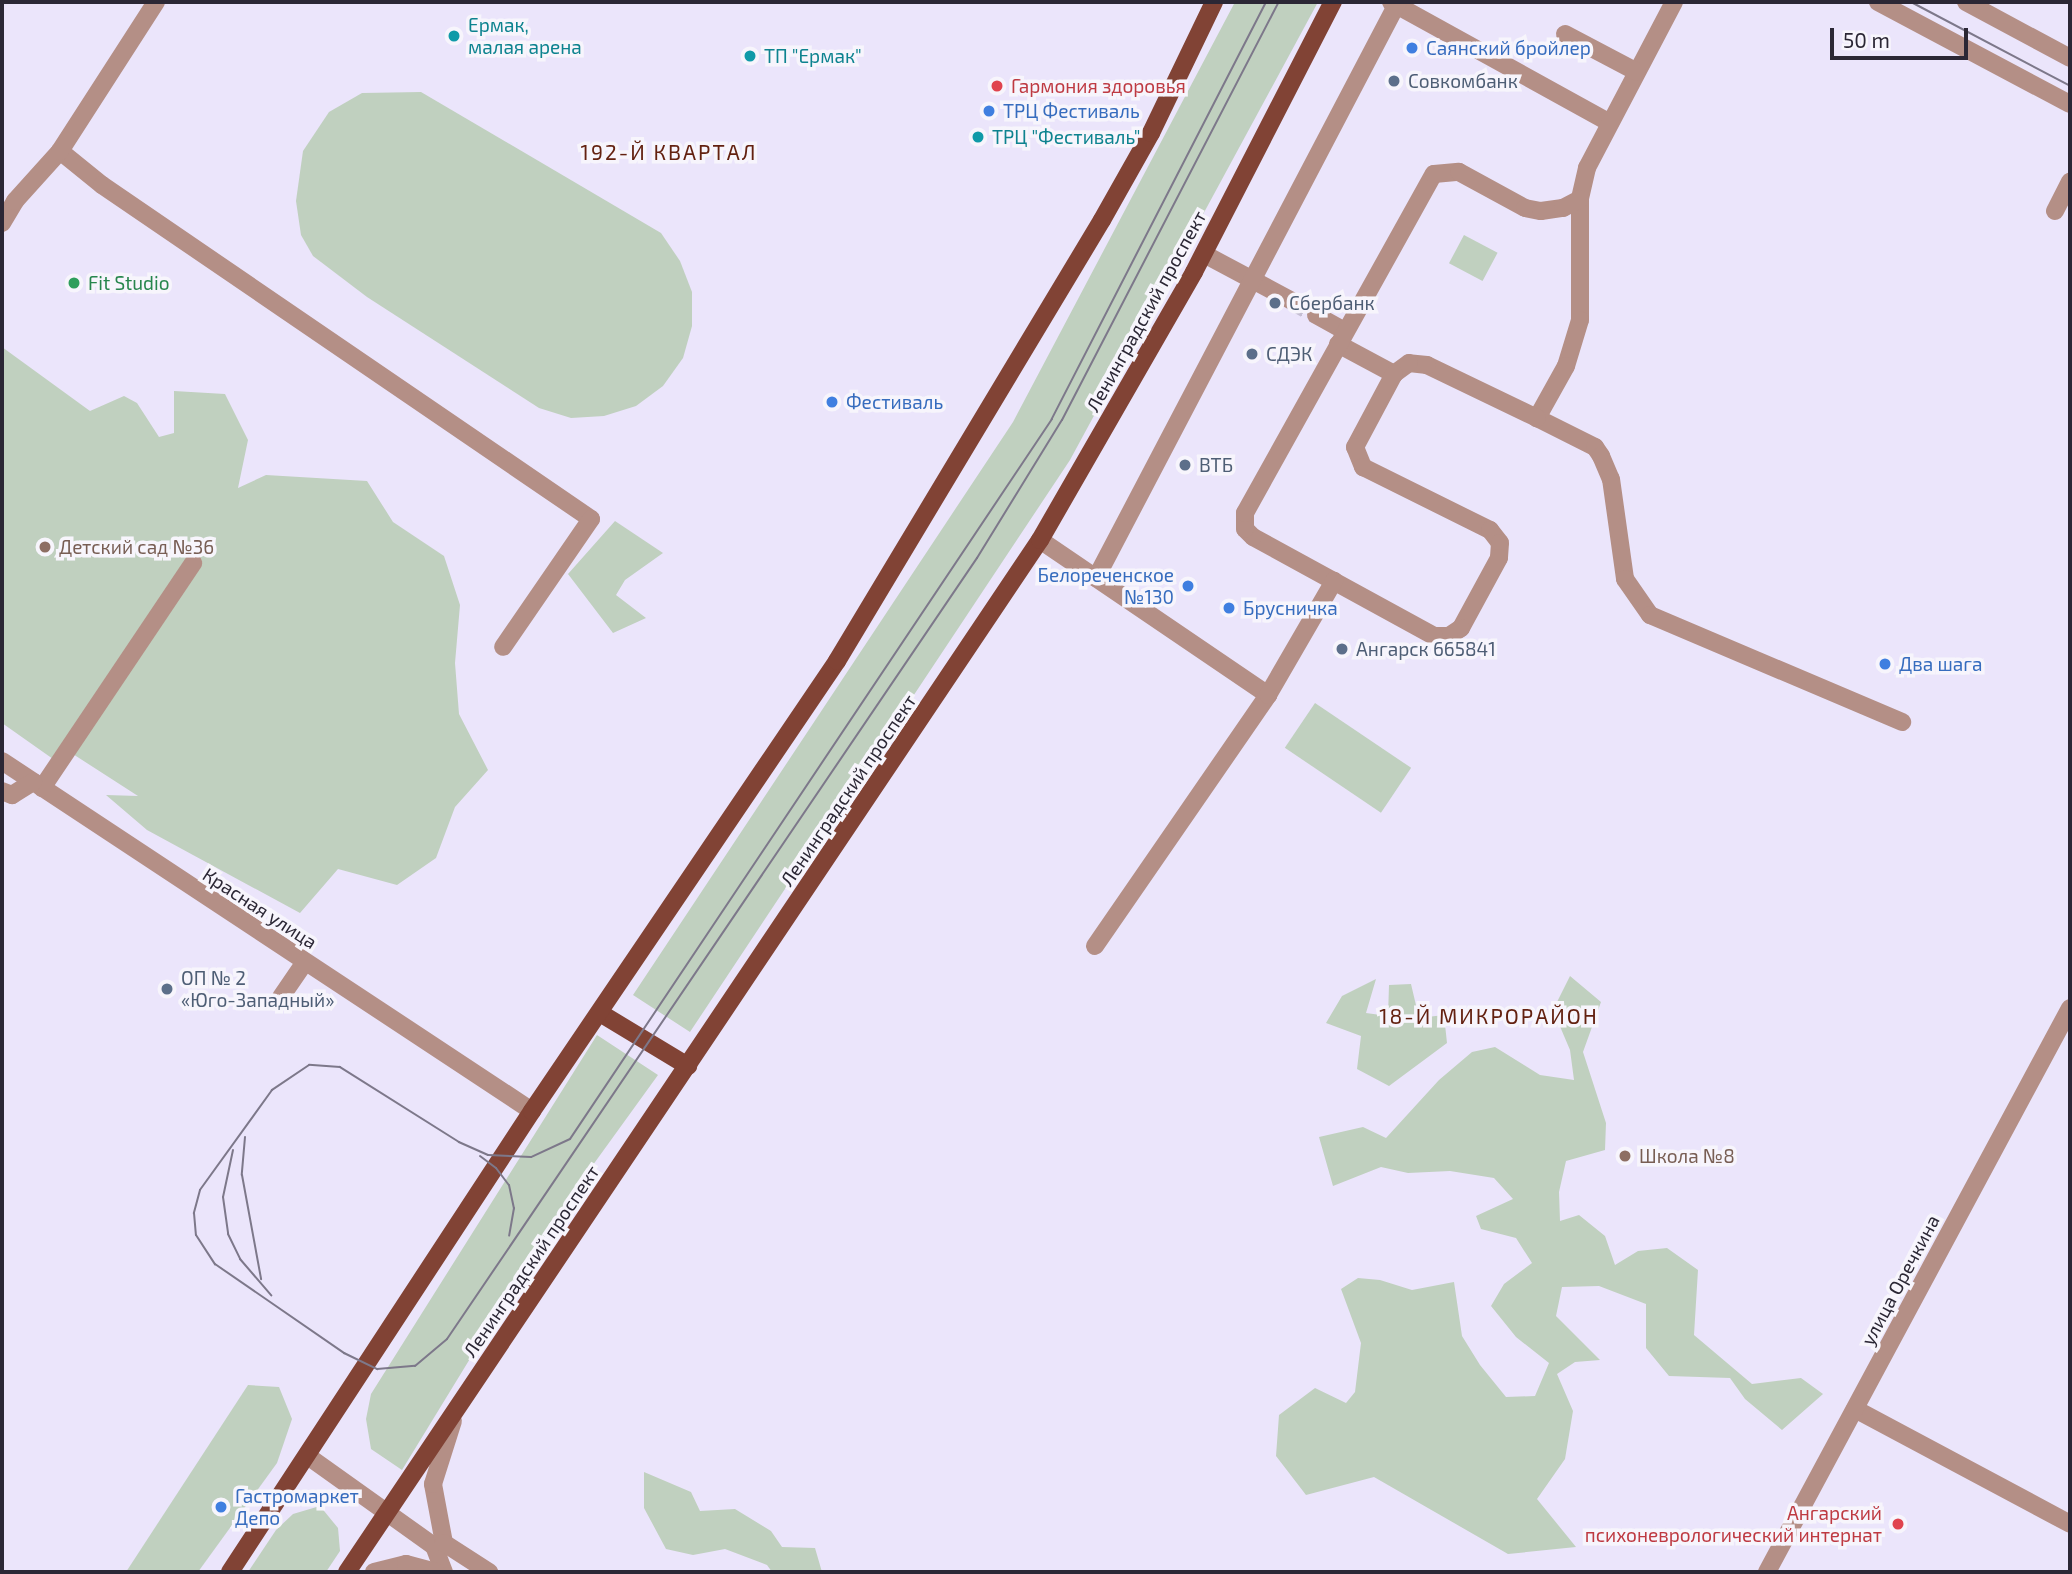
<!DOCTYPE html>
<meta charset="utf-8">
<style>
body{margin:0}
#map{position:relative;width:2072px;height:1574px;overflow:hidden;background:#ebe5fb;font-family:"Exo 2",sans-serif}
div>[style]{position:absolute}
.green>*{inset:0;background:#c0d0bf;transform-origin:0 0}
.minor-tunnel>*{height:18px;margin-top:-9px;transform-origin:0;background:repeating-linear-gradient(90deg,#c5bfd3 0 18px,transparent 0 27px)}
.minor>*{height:18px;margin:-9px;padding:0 9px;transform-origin:9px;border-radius:9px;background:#b48f86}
.major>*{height:18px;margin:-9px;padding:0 9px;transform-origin:9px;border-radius:9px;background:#814335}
.tram>*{height:2px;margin:-1px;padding:0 1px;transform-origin:1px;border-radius:1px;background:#7d788a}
.dots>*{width:19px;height:19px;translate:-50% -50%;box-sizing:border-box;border:4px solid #f7f5fc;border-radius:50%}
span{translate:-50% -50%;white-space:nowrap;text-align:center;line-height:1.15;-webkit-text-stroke:7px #f7f5fc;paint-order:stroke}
.culture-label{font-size:19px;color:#0d838f}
.left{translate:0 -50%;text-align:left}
.shop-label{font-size:19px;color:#366cbe}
.right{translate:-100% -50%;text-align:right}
.service-label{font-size:19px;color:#4e5e75}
.health-label{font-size:19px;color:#be3a42}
.leisure-label{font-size:19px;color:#27864d}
.street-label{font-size:19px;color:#2b2735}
.education-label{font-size:19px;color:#785e54}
.neighbourhood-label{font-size:21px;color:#632110;letter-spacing:2px}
.frame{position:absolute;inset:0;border:4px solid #2b2735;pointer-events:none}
.scale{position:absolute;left:1830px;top:28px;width:138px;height:32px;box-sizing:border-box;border:4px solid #2b2735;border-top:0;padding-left:9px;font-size:21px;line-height:24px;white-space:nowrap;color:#2b2735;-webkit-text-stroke:5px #f7f5fc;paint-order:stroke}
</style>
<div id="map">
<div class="green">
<i style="clip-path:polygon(1235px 2px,1318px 2px,1070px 460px,690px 1032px,633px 995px,1013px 422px)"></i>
<i style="clip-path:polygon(421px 92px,661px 233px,680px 261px,692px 292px,692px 326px,683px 358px,663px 386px,636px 406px,604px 416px,571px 418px,539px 408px,367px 297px,313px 256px,301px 235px,296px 201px,303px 151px,329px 112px,362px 93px)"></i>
<i style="left:1464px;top:235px;width:38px;height:32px;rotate:28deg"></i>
<i style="clip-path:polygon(2px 347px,90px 411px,124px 396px,137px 403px,159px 437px,174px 433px,174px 391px,225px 394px,248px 440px,238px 488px,266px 475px,367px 481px,393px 522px,444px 556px,460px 605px,455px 663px,459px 714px,488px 770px,455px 807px,436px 858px,397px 885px,338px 869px,300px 913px,147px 830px,106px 795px,138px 796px,62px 747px,53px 759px,2px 723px)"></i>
<i style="clip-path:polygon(615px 521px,663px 553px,625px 580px,616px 595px,646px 618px,613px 633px,568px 574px)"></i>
<i style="left:1315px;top:703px;width:116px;height:54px;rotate:34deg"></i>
<i style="clip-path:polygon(1570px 976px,1601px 1002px,1583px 1052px,1606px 1123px,1605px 1150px,1566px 1161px,1559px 1192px,1560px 1221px,1579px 1215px,1605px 1236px,1615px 1265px,1638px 1251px,1667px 1248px,1698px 1270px,1694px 1335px,1752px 1384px,1801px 1378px,1823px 1394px,1782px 1430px,1745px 1399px,1730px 1378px,1669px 1376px,1646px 1348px,1646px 1304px,1599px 1286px,1562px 1287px,1556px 1316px,1600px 1360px,1575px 1362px,1557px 1374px,1573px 1411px,1565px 1459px,1537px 1499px,1576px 1547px,1508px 1554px,1374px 1477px,1306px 1495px,1276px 1456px,1279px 1415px,1315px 1388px,1346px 1403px,1355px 1392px,1361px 1343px,1341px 1289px,1358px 1278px,1380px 1280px,1412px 1290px,1454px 1282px,1462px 1336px,1480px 1365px,1506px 1397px,1535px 1396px,1549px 1363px,1516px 1337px,1491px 1306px,1504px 1284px,1532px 1263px,1516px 1238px,1481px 1229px,1476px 1216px,1513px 1199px,1494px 1178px,1450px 1171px,1408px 1173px,1381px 1167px,1333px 1186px,1319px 1137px,1363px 1127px,1386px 1138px,1439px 1080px,1472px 1052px,1495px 1047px,1540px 1075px,1574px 1080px,1570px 1050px,1553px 1010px)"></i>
<i style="clip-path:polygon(1376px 979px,1366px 1013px,1388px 1016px,1389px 985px,1411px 984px,1419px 1018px,1444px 1015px,1447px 1043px,1389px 1086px,1357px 1069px,1361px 1036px,1326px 1023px,1342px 996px)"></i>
<i style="clip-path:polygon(597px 1035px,658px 1075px,564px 1205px,402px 1470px,371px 1449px,366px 1419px,371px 1394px)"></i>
<i style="clip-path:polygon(248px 1385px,279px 1387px,292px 1419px,277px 1463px,198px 1572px,126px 1572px)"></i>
<i style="clip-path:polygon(644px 1472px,691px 1492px,700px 1511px,735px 1509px,771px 1531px,782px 1547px,815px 1548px,822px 1572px,772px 1572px,767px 1565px,725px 1549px,693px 1555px,666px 1549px,644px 1508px)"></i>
<i style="clip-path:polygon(320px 1506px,338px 1528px,340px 1551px,326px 1572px,248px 1572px,276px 1530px,293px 1514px)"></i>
</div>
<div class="minor-tunnel">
<i style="left:1290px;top:300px;width:30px;rotate:30deg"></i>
</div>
<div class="minor">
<i style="left:1391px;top:2px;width:250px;rotate:28.9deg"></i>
<i style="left:1674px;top:2px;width:187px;rotate:117.7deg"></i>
<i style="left:1587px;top:168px;width:32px;rotate:103deg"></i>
<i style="left:1580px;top:199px;width:121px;rotate:90deg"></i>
<i style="left:1580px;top:320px;width:48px;rotate:106.9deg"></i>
<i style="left:1566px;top:366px;width:60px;rotate:119.1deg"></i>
<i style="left:1537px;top:418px;width:65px;rotate:26.6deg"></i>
<i style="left:1595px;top:447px;width:11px;rotate:56deg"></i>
<i style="left:1601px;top:456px;width:25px;rotate:67deg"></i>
<i style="left:1611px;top:479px;width:101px;rotate:82deg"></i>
<i style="left:1625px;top:579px;width:44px;rotate:55.2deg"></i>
<i style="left:1650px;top:615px;width:274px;rotate:23deg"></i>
<i style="left:1878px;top:2px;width:217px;rotate:28deg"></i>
<i style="left:1966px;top:2px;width:118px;rotate:28.3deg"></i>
<i style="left:1565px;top:34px;width:81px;rotate:27.8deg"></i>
<i style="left:60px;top:151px;width:54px;rotate:39deg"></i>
<i style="left:102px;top:185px;width:592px;rotate:34.33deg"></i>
<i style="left:591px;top:519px;width:155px;rotate:124.5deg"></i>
<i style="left:2055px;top:211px;width:33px;rotate:-63deg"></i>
<i style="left:2px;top:223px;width:26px;rotate:-59deg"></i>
<i style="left:15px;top:201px;width:67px;rotate:-48deg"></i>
<i style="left:60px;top:151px;width:177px;rotate:-57.2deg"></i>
<i style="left:1204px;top:254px;width:98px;rotate:28.1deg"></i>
<i style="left:1316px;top:315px;width:33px;rotate:29deg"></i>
<i style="left:1338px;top:344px;width:64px;rotate:28.2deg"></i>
<i style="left:1537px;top:418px;width:122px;rotate:-154.3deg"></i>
<i style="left:1427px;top:365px;width:18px;rotate:-174deg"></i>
<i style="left:1409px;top:363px;width:19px;rotate:144deg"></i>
<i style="left:1394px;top:374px;width:83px;rotate:118.1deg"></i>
<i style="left:1355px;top:447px;width:22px;rotate:68deg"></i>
<i style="left:1363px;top:467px;width:142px;rotate:26.4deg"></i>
<i style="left:1490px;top:530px;width:16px;rotate:52deg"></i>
<i style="left:1500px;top:543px;width:15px;rotate:94deg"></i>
<i style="left:1499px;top:558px;width:80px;rotate:118.5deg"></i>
<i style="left:1461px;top:628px;width:14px;rotate:146deg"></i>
<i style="left:1449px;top:636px;width:15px;rotate:180deg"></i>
<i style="left:1434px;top:636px;width:206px;rotate:-151.3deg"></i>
<i style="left:1253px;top:537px;width:11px;rotate:-135deg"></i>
<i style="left:1245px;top:529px;width:16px;rotate:-90deg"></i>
<i style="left:1245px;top:513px;width:388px;rotate:-60.9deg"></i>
<i style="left:1434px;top:174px;width:25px;rotate:-5deg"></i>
<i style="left:1459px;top:172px;width:75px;rotate:28.6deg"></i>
<i style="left:1525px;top:208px;width:16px;rotate:11deg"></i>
<i style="left:1541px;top:211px;width:22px;rotate:-8deg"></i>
<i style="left:1563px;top:208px;width:19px;rotate:-28deg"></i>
<i style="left:1040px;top:540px;width:276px;rotate:34.2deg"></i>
<i style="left:1096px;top:578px;width:650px;rotate:-62.33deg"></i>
<i style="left:2px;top:761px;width:635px;rotate:33.44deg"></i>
<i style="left:42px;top:788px;width:271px;rotate:-56.1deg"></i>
<i style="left:2px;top:791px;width:11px;rotate:22deg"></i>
<i style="left:12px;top:795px;width:25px;rotate:-32deg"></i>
<i style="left:1095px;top:946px;width:305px;rotate:-55.4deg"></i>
<i style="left:1268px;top:695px;width:132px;rotate:-59.9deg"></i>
<i style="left:281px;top:997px;width:42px;rotate:-55.6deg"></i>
<i style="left:1855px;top:1409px;width:244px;rotate:28.1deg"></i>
<i style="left:309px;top:1457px;width:153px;rotate:35.5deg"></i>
<i style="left:434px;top:1546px;width:28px;rotate:69deg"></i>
<i style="left:444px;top:1543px;width:60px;rotate:-100.6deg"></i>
<i style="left:433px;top:1484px;width:66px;rotate:-72.4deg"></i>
<i style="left:444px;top:1543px;width:54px;rotate:32.8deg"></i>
<i style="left:374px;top:1572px;width:33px;rotate:-14deg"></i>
<i style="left:406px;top:1564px;width:31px;rotate:15deg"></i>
<i style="left:1767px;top:1572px;width:640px;rotate:-61.75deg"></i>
</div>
<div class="major">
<i style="left:600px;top:1013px;width:103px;rotate:31.1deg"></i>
<i style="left:230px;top:1572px;width:551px;rotate:-56.77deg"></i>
<i style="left:532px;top:1111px;width:544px;rotate:-55.87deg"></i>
<i style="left:837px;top:661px;width:514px;rotate:-59deg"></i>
<i style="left:1102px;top:220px;width:100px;rotate:-60.6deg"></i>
<i style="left:1151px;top:133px;width:145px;rotate:-64.3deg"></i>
<i style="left:347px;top:1572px;width:1243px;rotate:-56.12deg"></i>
<i style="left:1040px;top:540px;width:309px;rotate:-60.1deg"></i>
<i style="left:1194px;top:272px;width:304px;rotate:-62.8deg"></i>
</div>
<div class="tram">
<i style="left:1266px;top:2px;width:469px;rotate:117.2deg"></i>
<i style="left:1052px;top:419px;width:866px;rotate:123.8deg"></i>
<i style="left:570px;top:1139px;width:43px;rotate:155.2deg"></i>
<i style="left:531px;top:1157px;width:43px;rotate:-177.3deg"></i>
<i style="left:488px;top:1155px;width:32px;rotate:-156deg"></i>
<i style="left:459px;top:1142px;width:141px;rotate:-147.8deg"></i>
<i style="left:340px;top:1067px;width:31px;rotate:-176deg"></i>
<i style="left:309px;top:1065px;width:45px;rotate:146deg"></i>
<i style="left:272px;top:1090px;width:123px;rotate:125.8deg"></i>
<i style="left:200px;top:1190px;width:24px;rotate:105deg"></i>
<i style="left:194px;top:1213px;width:22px;rotate:85deg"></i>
<i style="left:196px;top:1235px;width:35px;rotate:57deg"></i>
<i style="left:215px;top:1264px;width:157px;rotate:34.6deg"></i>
<i style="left:344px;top:1353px;width:37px;rotate:26deg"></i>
<i style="left:377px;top:1369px;width:38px;rotate:-5deg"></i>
<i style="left:415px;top:1366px;width:42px;rotate:-40.2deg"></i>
<i style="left:447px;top:1339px;width:944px;rotate:-55.84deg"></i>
<i style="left:977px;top:558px;width:162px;rotate:-58.4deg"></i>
<i style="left:1062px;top:420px;width:471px;rotate:-62.6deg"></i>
<i style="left:1911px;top:2px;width:180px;rotate:27.8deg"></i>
<i style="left:245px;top:1137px;width:38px;rotate:95deg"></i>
<i style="left:242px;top:1175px;width:106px;rotate:79.6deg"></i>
<i style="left:233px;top:1150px;width:48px;rotate:102deg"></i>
<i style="left:223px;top:1197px;width:37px;rotate:82deg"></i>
<i style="left:228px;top:1234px;width:28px;rotate:64deg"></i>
<i style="left:240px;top:1259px;width:48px;rotate:49.3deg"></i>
<i style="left:480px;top:1156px;width:20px;rotate:37deg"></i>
<i style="left:496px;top:1168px;width:21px;rotate:53deg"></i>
<i style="left:509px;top:1185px;width:24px;rotate:78deg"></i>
<i style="left:514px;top:1208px;width:28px;rotate:100deg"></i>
</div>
<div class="dots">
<i style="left:454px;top:36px;background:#0f9aa8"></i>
<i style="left:1412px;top:48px;background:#3f7fe0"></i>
<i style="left:750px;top:56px;background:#0f9aa8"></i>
<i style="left:1394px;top:81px;background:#5c6f8a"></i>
<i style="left:997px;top:86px;background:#e0444e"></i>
<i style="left:989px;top:111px;background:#3f7fe0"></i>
<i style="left:978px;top:137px;background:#0f9aa8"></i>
<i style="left:74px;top:283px;background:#2e9e5b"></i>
<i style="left:1275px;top:303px;background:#5c6f8a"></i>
<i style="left:1252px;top:354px;background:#5c6f8a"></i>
<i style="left:832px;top:402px;background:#3f7fe0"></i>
<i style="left:1185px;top:465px;background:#5c6f8a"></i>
<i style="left:45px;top:547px;background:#8d6e63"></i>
<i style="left:1188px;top:586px;background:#3f7fe0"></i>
<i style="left:1229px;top:608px;background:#3f7fe0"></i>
<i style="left:1342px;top:649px;background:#5c6f8a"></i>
<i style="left:1885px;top:664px;background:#3f7fe0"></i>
<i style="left:167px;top:989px;background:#5c6f8a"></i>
<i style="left:1625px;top:1156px;background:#8d6e63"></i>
<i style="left:221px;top:1507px;background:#3f7fe0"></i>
<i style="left:1898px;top:1524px;background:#e0444e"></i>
</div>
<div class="culture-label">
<span class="left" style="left:468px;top:36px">Ермак,<br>малая арена</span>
<span class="left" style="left:764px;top:56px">ТП "Ермак"</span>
<span class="left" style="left:992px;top:137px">ТРЦ "Фестиваль"</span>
</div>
<div class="shop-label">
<span class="left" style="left:1426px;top:48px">Саянский бройлер</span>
<span class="left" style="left:1003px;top:111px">ТРЦ Фестиваль</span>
<span class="left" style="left:846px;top:402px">Фестиваль</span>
<span class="right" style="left:1174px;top:586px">Белореченское<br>№130</span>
<span class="left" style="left:1243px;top:608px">Брусничка</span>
<span class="left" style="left:1899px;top:664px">Два шага</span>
<span class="left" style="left:235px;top:1507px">Гастромаркет<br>Депо</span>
</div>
<div class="service-label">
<span class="left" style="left:1408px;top:81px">Совкомбанк</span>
<span class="left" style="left:1289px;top:303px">Сбербанк</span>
<span class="left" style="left:1266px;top:354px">СДЭК</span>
<span class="left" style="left:1199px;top:465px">ВТБ</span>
<span class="left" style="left:1356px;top:649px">Ангарск 665841</span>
<span class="left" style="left:181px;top:989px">ОП № 2<br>«Юго-Западный»</span>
</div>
<div class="health-label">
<span class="left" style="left:1011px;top:86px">Гармония здоровья</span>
<span class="right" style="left:1882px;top:1524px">Ангарский<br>психоневрологический интернат</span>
</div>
<div class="leisure-label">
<span class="left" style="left:88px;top:283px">Fit Studio</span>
</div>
<div class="street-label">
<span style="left:1146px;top:311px;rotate:-61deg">Ленинградский проспект</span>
<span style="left:848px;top:790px;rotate:-56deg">Ленинградский проспект</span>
<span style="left:260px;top:908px;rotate:33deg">Красная улица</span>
<span style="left:531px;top:1261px;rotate:-56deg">Ленинградский проспект</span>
<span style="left:1900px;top:1280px;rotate:-62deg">улица Оречкина</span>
</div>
<div class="education-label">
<span class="left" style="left:59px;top:547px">Детский сад №36</span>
<span class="left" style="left:1639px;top:1156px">Школа №8</span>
</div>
<div class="neighbourhood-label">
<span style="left:669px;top:152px">192-Й КВАРТАЛ</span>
<span style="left:1489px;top:1016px">18-Й МИКРОРАЙОН</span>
</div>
<div class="frame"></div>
<div class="scale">50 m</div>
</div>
